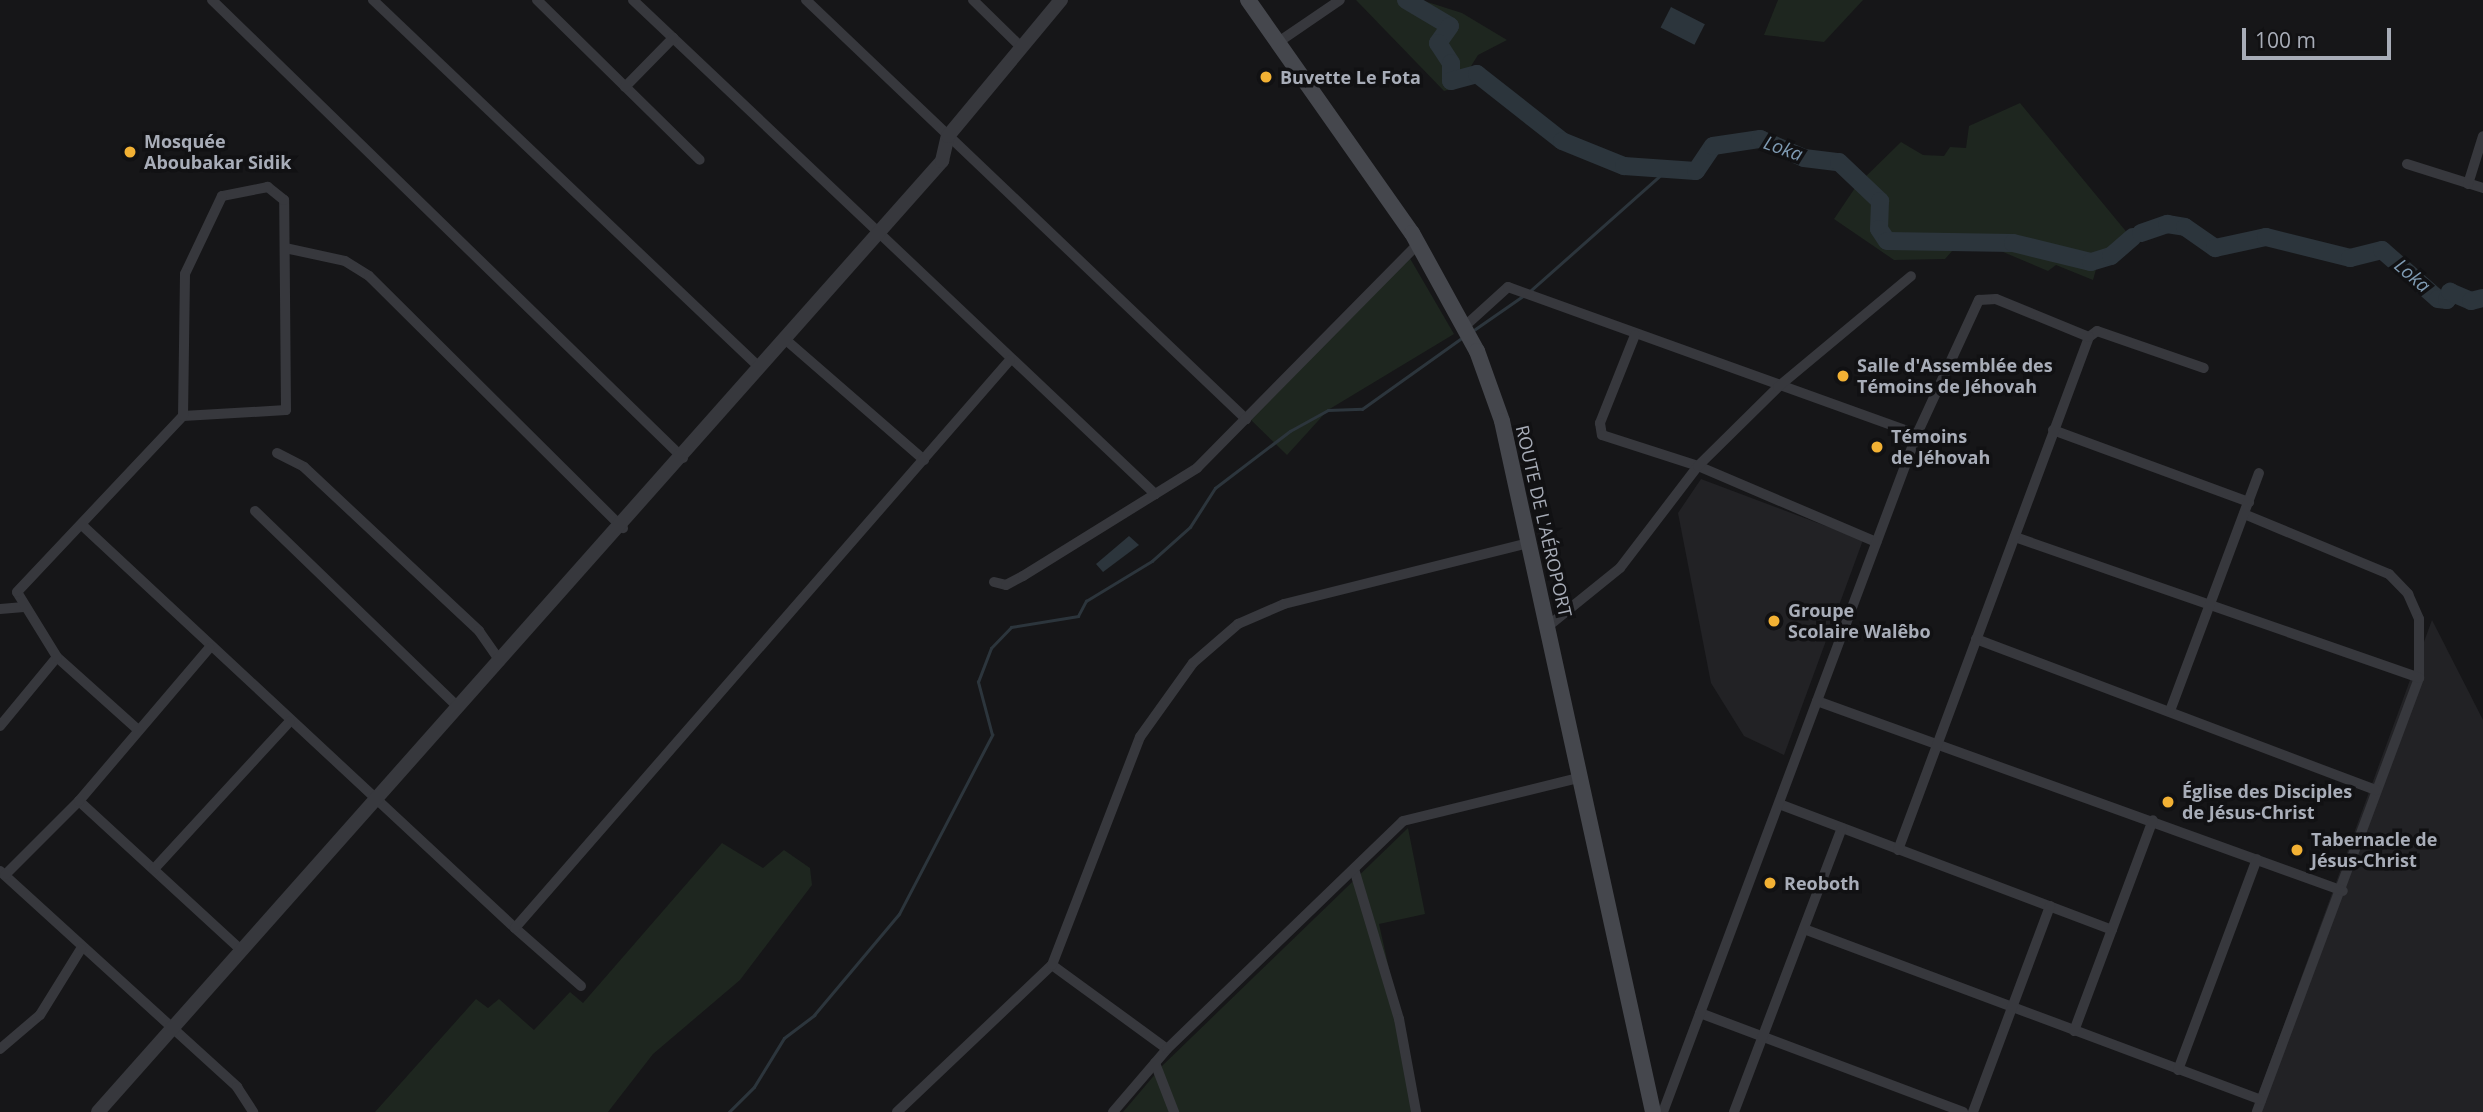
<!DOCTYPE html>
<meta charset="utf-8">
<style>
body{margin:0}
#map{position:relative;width:2483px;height:1112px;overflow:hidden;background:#161618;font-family:"Open Sans",sans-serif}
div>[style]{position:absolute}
.built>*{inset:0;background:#222225}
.green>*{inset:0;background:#1e261f}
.water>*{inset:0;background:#2c353c;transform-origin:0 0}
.stream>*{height:2.5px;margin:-1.25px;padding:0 1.25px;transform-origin:1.25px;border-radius:1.25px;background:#2c353c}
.river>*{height:18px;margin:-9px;padding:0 9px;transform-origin:9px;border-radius:9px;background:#2c353c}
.minor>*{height:10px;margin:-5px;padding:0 5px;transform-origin:5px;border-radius:5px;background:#37383d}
.tertiary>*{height:14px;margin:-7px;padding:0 7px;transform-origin:7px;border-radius:7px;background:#37383d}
.secondary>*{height:16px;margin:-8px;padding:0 8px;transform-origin:8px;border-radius:8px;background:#45474d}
.dots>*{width:19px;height:19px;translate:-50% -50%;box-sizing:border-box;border:4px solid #111113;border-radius:50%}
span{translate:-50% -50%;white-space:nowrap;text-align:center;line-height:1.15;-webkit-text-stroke:7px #111113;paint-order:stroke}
.poi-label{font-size:18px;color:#a8adb8;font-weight:700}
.left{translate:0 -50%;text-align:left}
.street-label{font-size:18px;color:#a8adb8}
.water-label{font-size:19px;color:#7f9bb3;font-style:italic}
.scale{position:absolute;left:2242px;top:28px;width:149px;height:32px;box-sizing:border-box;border:4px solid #a8adb8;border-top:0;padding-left:9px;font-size:21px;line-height:24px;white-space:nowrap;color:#a8adb8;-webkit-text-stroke:5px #111113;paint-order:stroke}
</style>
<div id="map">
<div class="built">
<i style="clip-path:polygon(1701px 479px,1863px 540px,1784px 755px,1744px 736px,1711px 683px,1678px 513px)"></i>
<i style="clip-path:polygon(2432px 620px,2483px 720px,2483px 1112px,2252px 1112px)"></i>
</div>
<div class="green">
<i style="clip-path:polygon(1356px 0,1421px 0,1462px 13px,1507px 40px,1478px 55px,1458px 87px,1444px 91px)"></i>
<i style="clip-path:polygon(1778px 0,1863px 0,1824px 42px,1764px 35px)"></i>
<i style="clip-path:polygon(2020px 103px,2129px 235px,2099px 259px,2093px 280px,2056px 265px,2048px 271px,1989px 246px,1953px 250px,1945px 259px,1894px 260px,1834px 219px,1857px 185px,1901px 142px,1923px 155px,1944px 156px,1950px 147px,1966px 148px,1969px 126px)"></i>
<i style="clip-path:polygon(1408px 255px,1454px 334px,1328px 410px,1287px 455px,1248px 417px)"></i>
<i style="clip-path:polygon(1408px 828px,1425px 914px,1379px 924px,1421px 1112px,1123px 1112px,1163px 1065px)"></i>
<i style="clip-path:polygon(722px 843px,763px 868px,784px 850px,810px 868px,812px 885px,740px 980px,653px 1054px,608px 1112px,375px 1112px,476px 999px,488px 1008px,499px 999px,534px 1030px,570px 992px,583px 1003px)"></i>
</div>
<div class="water">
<i style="left:1671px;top:7px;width:38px;height:23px;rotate:27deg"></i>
<i style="clip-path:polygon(1129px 536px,1139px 545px,1103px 572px,1096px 564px)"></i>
</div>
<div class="stream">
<i style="left:1529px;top:292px;width:181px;rotate:-41.6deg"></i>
<i style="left:1471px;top:332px;width:63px;rotate:-34.7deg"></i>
<i style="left:729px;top:1112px;width:35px;rotate:-45deg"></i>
<i style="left:754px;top:1087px;width:57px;rotate:-58.5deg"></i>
<i style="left:784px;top:1038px;width:38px;rotate:-37deg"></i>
<i style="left:814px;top:1015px;width:132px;rotate:-49.9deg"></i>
<i style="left:899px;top:914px;width:202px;rotate:-62.5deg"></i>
<i style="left:992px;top:735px;width:55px;rotate:-104.8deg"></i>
<i style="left:978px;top:682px;width:36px;rotate:-69deg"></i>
<i style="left:991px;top:648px;width:29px;rotate:-46deg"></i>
<i style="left:1011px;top:627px;width:68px;rotate:-9.3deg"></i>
<i style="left:1078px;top:616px;width:17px;rotate:-62deg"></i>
<i style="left:1086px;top:601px;width:77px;rotate:-31.2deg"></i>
<i style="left:1152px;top:561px;width:51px;rotate:-41.8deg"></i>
<i style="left:1190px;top:527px;width:46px;rotate:-57.3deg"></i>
<i style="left:1215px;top:488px;width:94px;rotate:-37.2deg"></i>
<i style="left:1290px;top:431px;width:43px;rotate:-28.9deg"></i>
<i style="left:1328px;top:410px;width:34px;rotate:-2deg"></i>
<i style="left:1362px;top:409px;width:124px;rotate:-35.5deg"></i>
</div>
<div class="river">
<i style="left:1406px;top:0;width:51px;rotate:30.6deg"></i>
<i style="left:1450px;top:26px;width:21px;rotate:125deg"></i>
<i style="left:1438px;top:43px;width:24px;rotate:57deg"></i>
<i style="left:1451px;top:63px;width:18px;rotate:90deg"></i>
<i style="left:1451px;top:81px;width:27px;rotate:-15deg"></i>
<i style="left:1477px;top:74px;width:108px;rotate:38.2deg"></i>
<i style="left:1562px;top:141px;width:67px;rotate:22deg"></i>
<i style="left:1624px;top:166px;width:72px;rotate:4deg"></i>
<i style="left:1696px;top:171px;width:30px;rotate:-56deg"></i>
<i style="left:1713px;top:146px;width:48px;rotate:-8.5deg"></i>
<i style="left:1760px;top:139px;width:48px;rotate:23.4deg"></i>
<i style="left:1804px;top:158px;width:35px;rotate:7deg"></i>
<i style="left:1839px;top:162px;width:57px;rotate:43.6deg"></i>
<i style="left:1880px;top:201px;width:28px;rotate:92deg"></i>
<i style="left:1879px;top:229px;width:14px;rotate:56deg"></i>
<i style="left:1887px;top:241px;width:126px;rotate:0.9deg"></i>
<i style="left:2013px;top:243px;width:80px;rotate:13.7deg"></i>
<i style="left:2091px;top:262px;width:21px;rotate:-17deg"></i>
<i style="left:2111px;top:256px;width:29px;rotate:-41deg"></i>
<i style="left:2141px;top:233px;width:28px;rotate:-19deg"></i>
<i style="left:2167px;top:224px;width:18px;rotate:9deg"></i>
<i style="left:2185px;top:227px;width:37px;rotate:35deg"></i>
<i style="left:2215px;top:248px;width:52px;rotate:-12.2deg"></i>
<i style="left:2266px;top:237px;width:87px;rotate:14deg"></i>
<i style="left:2350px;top:258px;width:33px;rotate:-14deg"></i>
<i style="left:2382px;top:250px;width:74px;rotate:41.2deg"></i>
<i style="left:2438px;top:299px;width:9px;rotate:6deg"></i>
<i style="left:2447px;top:300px;width:9px;rotate:-69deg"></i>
<i style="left:2450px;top:292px;width:23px;rotate:23deg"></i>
<i style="left:2471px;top:301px;width:12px;rotate:-14deg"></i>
</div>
<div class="minor">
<i style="left:212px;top:0;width:657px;rotate:44.2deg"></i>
<i style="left:373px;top:0;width:534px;rotate:43.56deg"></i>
<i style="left:537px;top:0;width:228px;rotate:44.5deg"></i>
<i style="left:633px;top:0;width:719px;rotate:43.42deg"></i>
<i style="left:806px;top:0;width:608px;rotate:43.6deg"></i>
<i style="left:973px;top:0;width:67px;rotate:44.4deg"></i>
<i style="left:1277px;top:43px;width:76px;rotate:-34.3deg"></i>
<i style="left:625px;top:87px;width:69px;rotate:-45.6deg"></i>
<i style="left:2407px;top:164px;width:80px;rotate:17.5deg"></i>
<i style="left:2468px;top:184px;width:50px;rotate:-72.6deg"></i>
<i style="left:285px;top:248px;width:61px;rotate:12.2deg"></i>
<i style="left:345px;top:261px;width:28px;rotate:32deg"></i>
<i style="left:369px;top:276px;width:358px;rotate:44.8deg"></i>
<i style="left:1465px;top:326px;width:58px;rotate:-42.2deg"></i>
<i style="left:1508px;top:287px;width:435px;rotate:19.8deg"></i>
<i style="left:1635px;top:335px;width:95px;rotate:111.7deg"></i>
<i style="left:1600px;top:423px;width:12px;rotate:81deg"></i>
<i style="left:1602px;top:435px;width:101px;rotate:17.9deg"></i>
<i style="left:1698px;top:466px;width:194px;rotate:23.1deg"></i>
<i style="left:786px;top:340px;width:183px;rotate:41deg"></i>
<i style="left:2053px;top:430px;width:209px;rotate:20.2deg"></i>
<i style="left:277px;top:453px;width:30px;rotate:27deg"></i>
<i style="left:304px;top:467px;width:240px;rotate:43.1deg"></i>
<i style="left:479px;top:631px;width:37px;rotate:55deg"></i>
<i style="left:255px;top:511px;width:282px;rotate:44deg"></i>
<i style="left:2244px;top:514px;width:157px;rotate:22.5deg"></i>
<i style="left:2389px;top:574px;width:28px;rotate:46deg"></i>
<i style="left:2408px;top:594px;width:27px;rotate:66deg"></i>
<i style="left:2419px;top:619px;width:59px;rotate:90deg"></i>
<i style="left:2419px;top:678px;width:463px;rotate:110.5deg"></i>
<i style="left:83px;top:526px;width:590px;rotate:42.94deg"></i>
<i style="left:2015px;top:537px;width:428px;rotate:19.2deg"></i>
<i style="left:994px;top:582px;width:12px;rotate:14deg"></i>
<i style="left:1006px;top:585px;width:19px;rotate:-28deg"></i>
<i style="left:1023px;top:576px;width:205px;rotate:-31.8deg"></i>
<i style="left:1197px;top:468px;width:315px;rotate:-45.4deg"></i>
<i style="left:0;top:609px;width:24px;rotate:-5deg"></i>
<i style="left:1547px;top:627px;width:94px;rotate:-38.9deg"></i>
<i style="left:1620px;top:568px;width:128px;rotate:-52.6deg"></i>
<i style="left:1698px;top:466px;width:112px;rotate:-44.6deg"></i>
<i style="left:1778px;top:387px;width:173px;rotate:-39.8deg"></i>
<i style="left:1976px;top:639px;width:428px;rotate:20.7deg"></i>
<i style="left:1817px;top:701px;width:559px;rotate:19.86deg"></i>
<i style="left:2170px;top:711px;width:254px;rotate:-69.5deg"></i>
<i style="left:0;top:726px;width:89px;rotate:-50.4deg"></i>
<i style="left:136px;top:728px;width:106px;rotate:-138.1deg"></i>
<i style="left:57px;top:657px;width:76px;rotate:-121.6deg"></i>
<i style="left:17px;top:592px;width:242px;rotate:-46.7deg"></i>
<i style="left:183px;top:416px;width:103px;rotate:-3.3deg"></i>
<i style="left:286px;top:410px;width:210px;rotate:-90.5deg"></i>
<i style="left:284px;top:200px;width:21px;rotate:-141deg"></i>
<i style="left:268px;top:187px;width:47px;rotate:168.9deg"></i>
<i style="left:222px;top:196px;width:86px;rotate:115.4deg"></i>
<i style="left:185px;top:274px;width:142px;rotate:90.8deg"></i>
<i style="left:79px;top:801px;width:220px;rotate:42.6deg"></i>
<i style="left:1779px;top:804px;width:356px;rotate:20.7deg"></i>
<i style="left:1898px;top:850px;width:547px;rotate:-69.58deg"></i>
<i style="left:2089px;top:337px;width:10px;rotate:-37deg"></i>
<i style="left:2097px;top:331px;width:113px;rotate:19.1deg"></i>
<i style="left:154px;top:869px;width:200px;rotate:-47.4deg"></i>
<i style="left:1354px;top:869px;width:157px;rotate:73.3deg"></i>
<i style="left:1399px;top:1019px;width:95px;rotate:79.6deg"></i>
<i style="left:0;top:871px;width:321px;rotate:42.3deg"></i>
<i style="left:237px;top:1087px;width:30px;rotate:57deg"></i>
<i style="left:5px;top:875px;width:105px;rotate:-45deg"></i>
<i style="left:79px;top:801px;width:201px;rotate:-49.6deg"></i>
<i style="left:1804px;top:929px;width:488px;rotate:20.5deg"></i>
<i style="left:1052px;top:965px;width:142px;rotate:36.1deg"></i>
<i style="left:581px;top:986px;width:88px;rotate:-138.7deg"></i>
<i style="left:515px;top:928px;width:753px;rotate:-48.93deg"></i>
<i style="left:1700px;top:1013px;width:281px;rotate:20.6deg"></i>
<i style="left:2074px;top:1031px;width:225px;rotate:-69.5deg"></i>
<i style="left:0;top:1049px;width:52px;rotate:-40.4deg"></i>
<i style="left:40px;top:1015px;width:78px;rotate:-58.2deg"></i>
<i style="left:1155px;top:1063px;width:53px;rotate:68.8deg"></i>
<i style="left:2178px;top:1070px;width:225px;rotate:-69.5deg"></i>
<i style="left:897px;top:1112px;width:214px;rotate:-43.5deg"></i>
<i style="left:1052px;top:965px;width:244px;rotate:-68.9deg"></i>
<i style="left:1140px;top:737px;width:91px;rotate:-54.4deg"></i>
<i style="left:1193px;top:663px;width:60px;rotate:-40.9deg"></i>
<i style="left:1238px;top:624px;width:50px;rotate:-23.5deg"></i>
<i style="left:1284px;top:604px;width:252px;rotate:-14deg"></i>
<i style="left:1113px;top:1112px;width:83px;rotate:-49.4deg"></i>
<i style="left:1167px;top:1049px;width:328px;rotate:-44deg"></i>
<i style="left:1403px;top:821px;width:184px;rotate:-13.8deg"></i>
<i style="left:1663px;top:1112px;width:724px;rotate:-69.46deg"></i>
<i style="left:1917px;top:434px;width:148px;rotate:-65.2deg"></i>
<i style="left:1979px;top:300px;width:17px;rotate:-3deg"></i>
<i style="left:1996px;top:299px;width:100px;rotate:22.2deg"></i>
<i style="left:1734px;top:1112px;width:304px;rotate:-69.2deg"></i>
<i style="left:1973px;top:1112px;width:220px;rotate:-69.5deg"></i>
</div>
<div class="tertiary">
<i style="left:98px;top:1112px;width:1272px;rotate:-48.41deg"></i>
<i style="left:942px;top:161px;width:26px;rotate:-77deg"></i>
<i style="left:948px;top:136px;width:177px;rotate:-50.3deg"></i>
</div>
<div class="secondary">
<i style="left:1248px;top:0;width:285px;rotate:54.9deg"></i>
<i style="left:1412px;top:233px;width:135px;rotate:61.2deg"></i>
<i style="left:1477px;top:351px;width:74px;rotate:70.3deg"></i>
<i style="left:1502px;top:421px;width:707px;rotate:77.67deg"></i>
</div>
<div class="dots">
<i style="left:1266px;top:77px;background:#f2b134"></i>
<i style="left:130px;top:152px;background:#f2b134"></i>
<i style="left:1843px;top:376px;background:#f2b134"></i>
<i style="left:1877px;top:447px;background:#f2b134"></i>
<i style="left:1774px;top:621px;background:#f2b134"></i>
<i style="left:2168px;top:802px;background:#f2b134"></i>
<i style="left:2297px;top:850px;background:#f2b134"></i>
<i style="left:1770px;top:883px;background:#f2b134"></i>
</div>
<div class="poi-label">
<span class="left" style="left:1280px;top:77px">Buvette Le Fota</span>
<span class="left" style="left:144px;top:152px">Mosquée<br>Aboubakar Sidik</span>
<span class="left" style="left:1857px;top:376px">Salle d'Assemblée des<br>Témoins de Jéhovah</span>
<span class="left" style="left:1891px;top:447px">Témoins<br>de Jéhovah</span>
<span class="left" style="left:1788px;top:621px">Groupe<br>Scolaire Walêbo</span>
<span class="left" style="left:2182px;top:802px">Église des Disciples<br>de Jésus-Christ</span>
<span class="left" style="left:2311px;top:850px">Tabernacle de<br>Jésus-Christ</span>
<span class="left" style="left:1784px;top:883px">Reoboth</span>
</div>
<div class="street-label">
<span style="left:1544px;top:521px;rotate:77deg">ROUTE DE L'AÉROPORT</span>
</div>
<div class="water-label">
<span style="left:1783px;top:149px;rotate:20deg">Loka</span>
<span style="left:2412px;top:276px;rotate:41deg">Loka</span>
</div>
<div class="scale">100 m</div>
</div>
